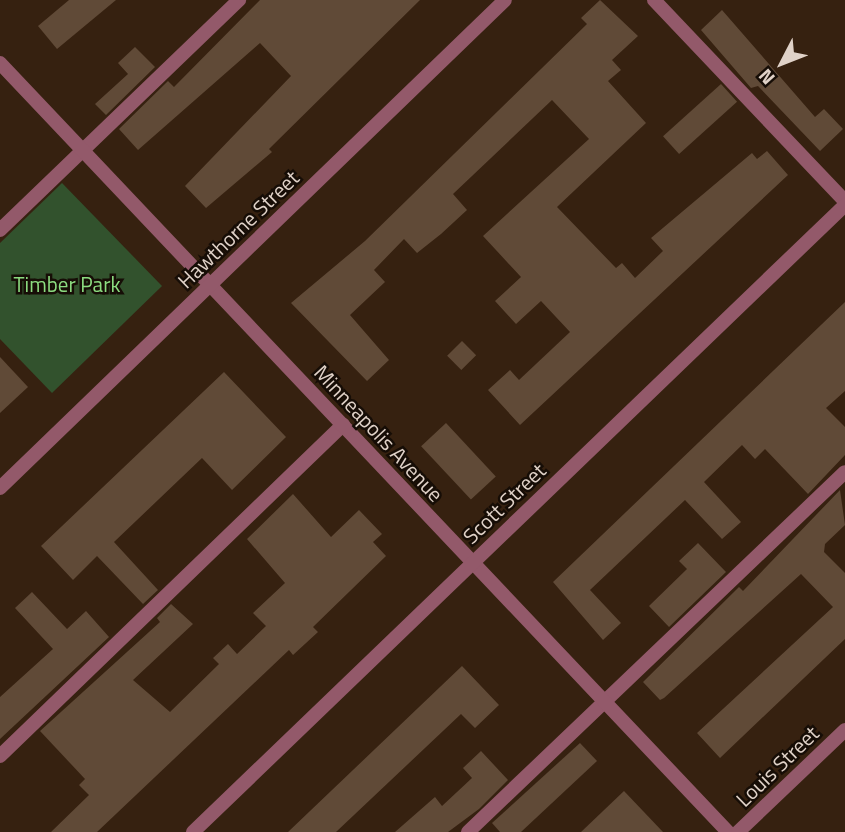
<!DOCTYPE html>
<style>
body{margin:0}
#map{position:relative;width:845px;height:832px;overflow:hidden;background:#362110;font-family:"Titillium Web",sans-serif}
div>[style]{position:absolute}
.green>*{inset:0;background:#32522d}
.building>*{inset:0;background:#604a37;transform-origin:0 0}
.lane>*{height:14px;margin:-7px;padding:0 7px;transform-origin:7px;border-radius:7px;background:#93596a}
.street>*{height:14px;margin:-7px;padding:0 7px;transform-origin:7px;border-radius:7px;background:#93596a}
span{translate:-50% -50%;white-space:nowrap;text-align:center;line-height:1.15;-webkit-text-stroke:5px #160d06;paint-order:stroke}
.street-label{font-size:21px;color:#e0d2c8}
.park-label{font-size:21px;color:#8cdc80}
.north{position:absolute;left:747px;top:28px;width:70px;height:70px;-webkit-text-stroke:5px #160d06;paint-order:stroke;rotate:228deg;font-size:19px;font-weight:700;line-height:28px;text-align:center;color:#e0d2c8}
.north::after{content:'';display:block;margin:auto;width:24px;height:32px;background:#e0d2c8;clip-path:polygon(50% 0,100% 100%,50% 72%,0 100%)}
</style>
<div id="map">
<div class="green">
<i style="clip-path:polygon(62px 183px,162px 286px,52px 393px,0 339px,0 243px)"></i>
</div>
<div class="building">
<i style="clip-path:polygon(69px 0,116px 0,57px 49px,38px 26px)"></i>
<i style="clip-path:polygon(260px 0,420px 0,269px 149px,272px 152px,206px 208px,185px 186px,291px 76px,260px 43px,138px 150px,119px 129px,168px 81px,174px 87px)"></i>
<i style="clip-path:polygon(600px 0,638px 36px,612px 60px,621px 70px,608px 81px,646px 123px,557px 207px,616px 268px,622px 263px,635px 278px,663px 251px,651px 238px,752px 153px,757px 159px,767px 151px,788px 175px,520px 425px,488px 390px,510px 370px,519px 380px,570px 332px,541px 301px,516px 324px,495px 301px,521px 277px,483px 236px,589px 139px,552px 100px,453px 194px,467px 210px,441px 234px,417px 253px,404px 239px,374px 270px,385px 282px,350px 315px,389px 360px,367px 381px,291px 303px,365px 241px,587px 24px,581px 18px)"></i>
<i style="clip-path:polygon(722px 10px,815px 117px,824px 109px,843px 129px,820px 151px,758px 86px,751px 88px,701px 30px)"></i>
<i style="clip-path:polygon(135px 47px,155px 67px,106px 115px,95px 104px,128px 74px,118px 63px)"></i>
<i style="left:721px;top:84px;width:24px;height:78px;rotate:48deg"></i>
<i style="clip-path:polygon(845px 302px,845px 391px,826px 408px,845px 427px,845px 455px,808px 494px,765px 449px,755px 459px,742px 445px,704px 482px,741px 522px,722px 539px,685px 500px,590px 590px,621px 623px,603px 640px,553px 582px)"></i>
<i style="left:462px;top:341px;width:20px;height:21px;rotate:45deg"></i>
<i style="clip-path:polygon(0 357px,28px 387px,0 413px)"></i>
<i style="clip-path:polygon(224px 372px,286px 437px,232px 490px,202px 458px,114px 542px,158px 590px,143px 604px,97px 556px,73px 580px,41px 546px)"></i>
<i style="left:446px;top:423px;width:73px;height:34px;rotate:47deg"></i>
<i style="clip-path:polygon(840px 490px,845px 525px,825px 544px,824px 552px,845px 573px,845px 639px,720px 758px,697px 733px,833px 607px,801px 574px,664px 698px,660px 700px,643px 682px,739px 587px,743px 591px)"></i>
<i style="clip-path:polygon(293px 494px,331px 537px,359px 510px,382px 534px,373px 542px,386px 556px,313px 627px,318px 632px,293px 655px,289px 650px,97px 832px,51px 832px,89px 795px,79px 785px,85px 779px,40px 731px,160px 622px,157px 618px,171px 604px,193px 624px,133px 680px,170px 712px,219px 664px,213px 658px,228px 644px,237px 654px,266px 626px,253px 613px,285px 583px,247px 539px)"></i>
<i style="clip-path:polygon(698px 543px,726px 572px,669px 627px,649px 606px,687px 569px,679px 561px)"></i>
<i style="clip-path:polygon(32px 592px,67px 629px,86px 611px,109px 637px,0 739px,0 697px,53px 649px,15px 608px)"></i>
<i style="clip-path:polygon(462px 666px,499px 705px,475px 728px,461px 714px,336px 832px,288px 832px)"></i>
<i style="clip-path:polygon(580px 743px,597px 761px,521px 832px,500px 832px,492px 823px)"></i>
<i style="clip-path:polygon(481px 751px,508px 780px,479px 809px,448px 832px,395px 832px,435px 797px,442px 806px,472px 778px,463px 768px)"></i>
<i style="clip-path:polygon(624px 791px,663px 832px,581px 832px)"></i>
</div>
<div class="lane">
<i style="left:654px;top:0;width:277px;rotate:46.5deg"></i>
<i style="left:0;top:230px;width:332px;rotate:-43.9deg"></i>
<i style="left:0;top:756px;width:477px;rotate:-44deg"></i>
<i style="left:468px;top:832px;width:521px;rotate:-43.68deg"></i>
</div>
<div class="street">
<i style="left:0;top:63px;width:1059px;rotate:46.57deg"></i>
<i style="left:0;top:488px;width:702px;rotate:-44.02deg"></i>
<i style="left:193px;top:832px;width:905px;rotate:-43.88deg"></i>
<i style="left:738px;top:832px;width:148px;rotate:-43.6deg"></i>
</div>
<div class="street-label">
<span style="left:238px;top:229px;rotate:-44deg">Hawthorne Street</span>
<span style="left:379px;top:433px;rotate:47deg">Minneapolis Avenue</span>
<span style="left:504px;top:503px;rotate:-44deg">Scott Street</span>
<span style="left:777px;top:766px;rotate:-44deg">Louis Street</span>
</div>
<div class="park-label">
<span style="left:67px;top:284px">Timber Park</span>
</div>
<div class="north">N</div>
</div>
